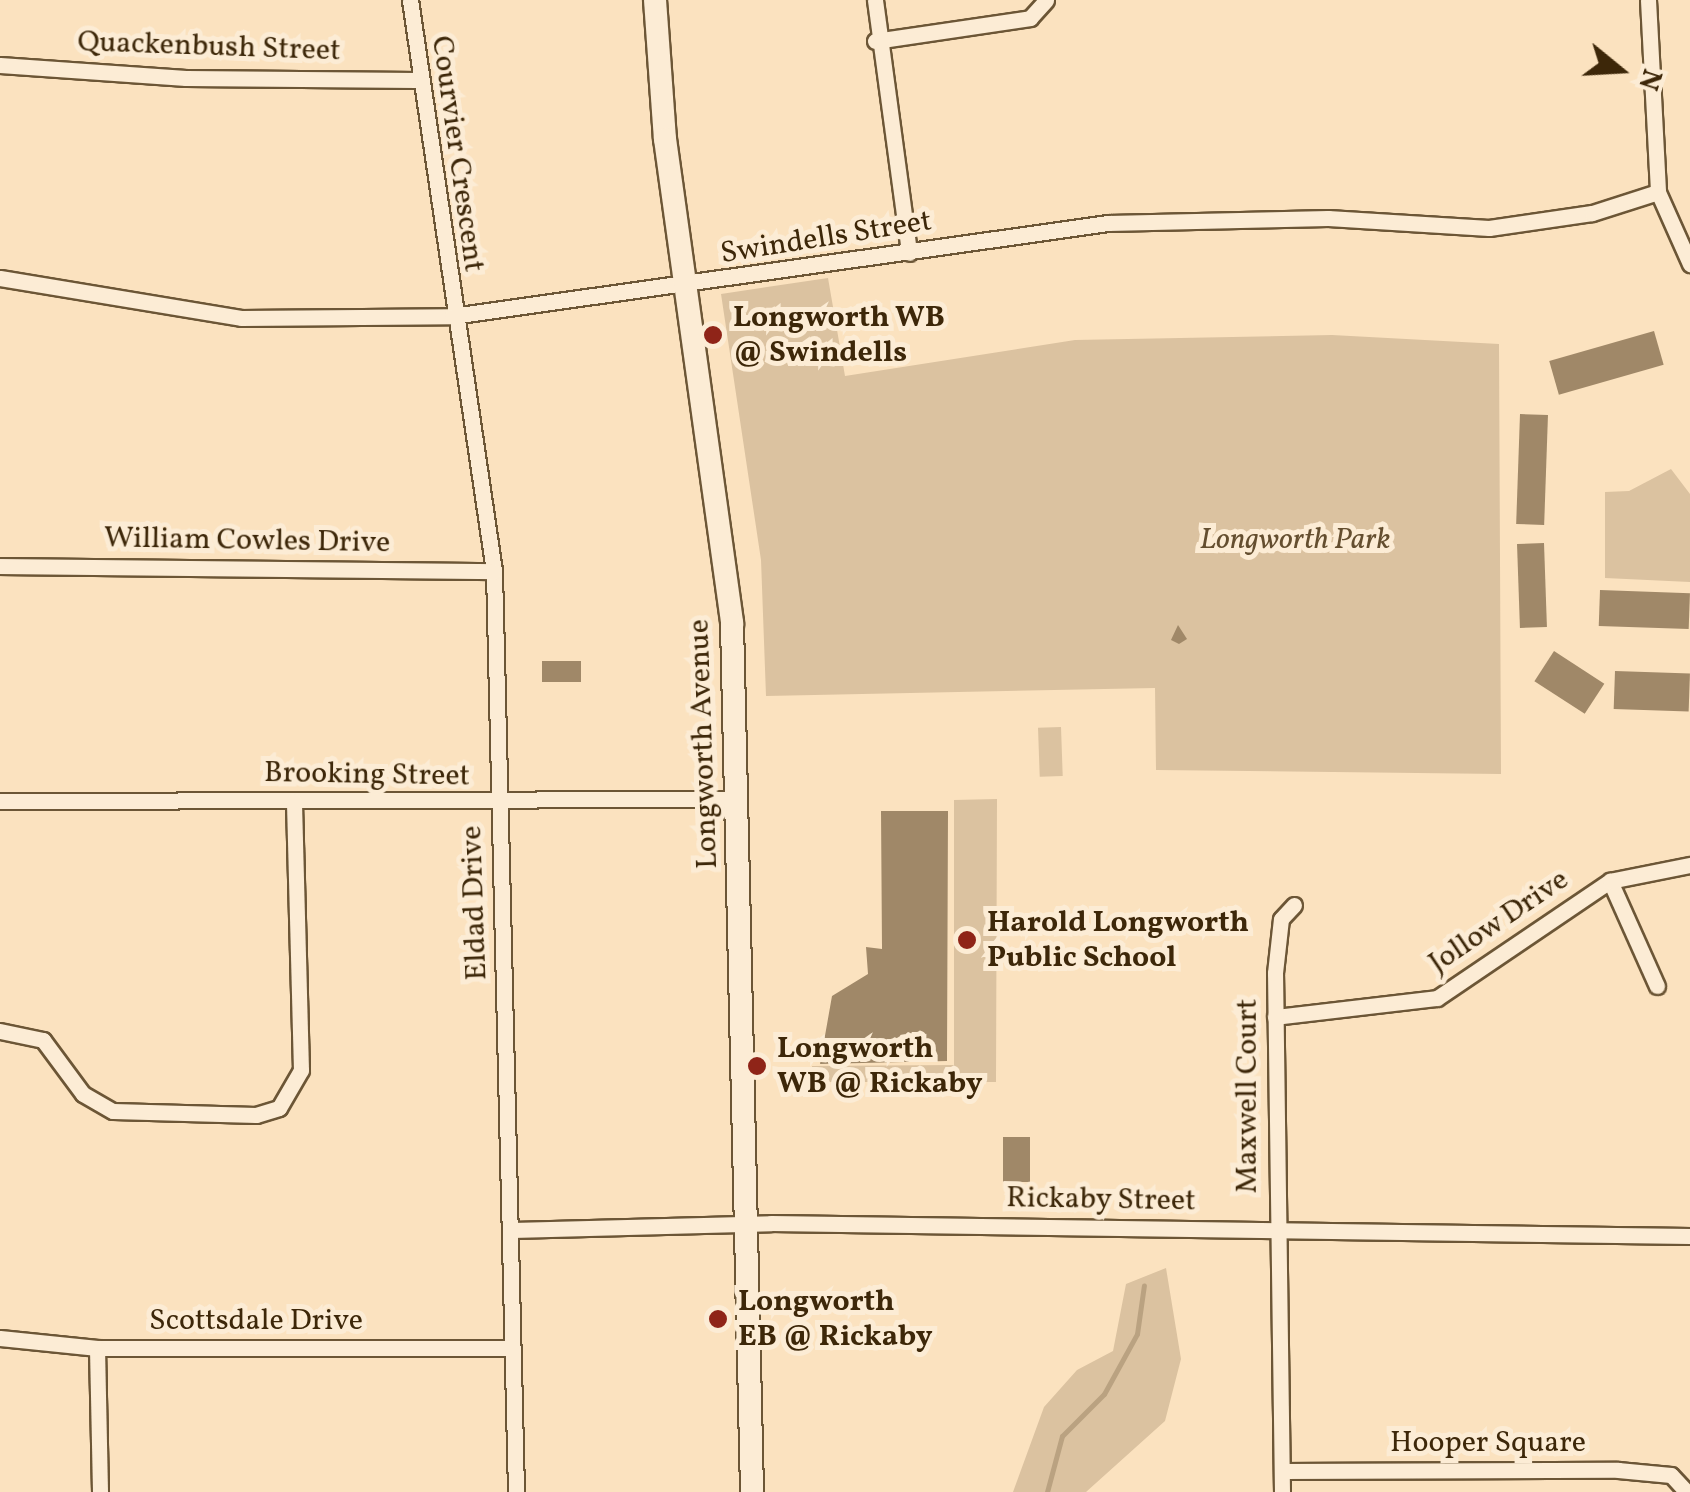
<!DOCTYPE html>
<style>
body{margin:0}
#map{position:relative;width:1690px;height:1492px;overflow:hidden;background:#fbe2bf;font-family:Vollkorn,serif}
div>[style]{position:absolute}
.green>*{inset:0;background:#dbc2a0;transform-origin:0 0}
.stream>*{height:5px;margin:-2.5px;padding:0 2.5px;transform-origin:2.5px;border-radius:2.5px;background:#baa281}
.building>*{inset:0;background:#a08868;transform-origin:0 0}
.roads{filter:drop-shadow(2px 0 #6c5636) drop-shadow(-2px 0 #6c5636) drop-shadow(0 2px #6c5636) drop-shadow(0 -2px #6c5636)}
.street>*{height:15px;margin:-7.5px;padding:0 7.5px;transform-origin:7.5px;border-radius:7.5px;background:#fcecd5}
.secondary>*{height:22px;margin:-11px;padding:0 11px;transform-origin:11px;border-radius:11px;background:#fcecd5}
.dots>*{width:28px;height:28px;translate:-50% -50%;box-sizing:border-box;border:5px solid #fcecd5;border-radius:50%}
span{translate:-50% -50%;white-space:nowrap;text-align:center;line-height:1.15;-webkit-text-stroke:10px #fcecd5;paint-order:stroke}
.street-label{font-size:30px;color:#3d2709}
.poi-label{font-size:30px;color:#3d2709;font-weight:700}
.left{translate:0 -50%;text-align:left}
.park-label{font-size:30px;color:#644e2f;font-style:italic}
.north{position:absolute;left:1570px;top:20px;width:100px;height:100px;-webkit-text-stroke:8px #fcecd5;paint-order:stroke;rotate:108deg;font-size:28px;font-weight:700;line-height:40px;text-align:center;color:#3d2709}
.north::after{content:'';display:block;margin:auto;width:35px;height:45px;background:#3d2709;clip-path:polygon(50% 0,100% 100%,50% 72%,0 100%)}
</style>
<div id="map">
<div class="green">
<i style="clip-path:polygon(828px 278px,845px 376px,1075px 340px,1332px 335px,1499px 344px,1501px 774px,1156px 770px,1155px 688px,766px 696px,761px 560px,721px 294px)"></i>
<i style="clip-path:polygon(1671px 469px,1690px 494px,1690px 582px,1605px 578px,1605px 492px,1629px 491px)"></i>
<i style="left:1061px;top:727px;width:49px;height:23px;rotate:88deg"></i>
<i style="clip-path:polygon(997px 799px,996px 1082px,812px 1082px,812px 1066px,954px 1065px,954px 800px)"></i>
<i style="clip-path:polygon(1166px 1268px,1181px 1359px,1165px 1421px,1086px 1492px,1013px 1492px,1044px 1407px,1077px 1370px,1113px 1351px,1126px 1284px)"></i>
</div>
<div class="stream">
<i style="left:1047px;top:1492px;width:58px;rotate:-75deg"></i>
<i style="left:1062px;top:1436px;width:59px;rotate:-45deg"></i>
<i style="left:1104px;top:1394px;width:68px;rotate:-61.2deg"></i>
<i style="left:1137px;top:1334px;width:49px;rotate:-81.9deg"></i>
</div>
<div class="building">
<i style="left:1654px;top:331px;width:35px;height:109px;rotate:74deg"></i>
<i style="left:1520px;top:414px;width:28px;height:110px;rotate:2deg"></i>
<i style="left:1544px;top:543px;width:84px;height:27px;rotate:88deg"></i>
<i style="left:1600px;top:590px;width:90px;height:36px;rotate:2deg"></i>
<i style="clip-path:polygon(1178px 625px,1187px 639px,1179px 644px,1171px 640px)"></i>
<i style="left:1554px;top:651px;width:60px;height:36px;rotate:33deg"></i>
<i style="left:542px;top:661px;width:39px;height:21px"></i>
<i style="left:1615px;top:671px;width:75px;height:38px;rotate:2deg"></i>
<i style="clip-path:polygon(881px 811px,948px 811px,947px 1061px,820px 1064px,832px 996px,868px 974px,866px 947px,882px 949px)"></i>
<i style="left:1003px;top:1137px;width:27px;height:45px"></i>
</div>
<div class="roads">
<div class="street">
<i style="left:410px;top:0;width:577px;rotate:81.63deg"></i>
<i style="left:494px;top:571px;width:921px;rotate:88.63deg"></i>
<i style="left:875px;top:0;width:255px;rotate:82.3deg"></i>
<i style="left:1648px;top:0;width:192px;rotate:87deg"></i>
<i style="left:1658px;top:192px;width:79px;rotate:66deg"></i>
<i style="left:875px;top:41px;width:157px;rotate:-8.4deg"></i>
<i style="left:1030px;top:18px;width:24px;rotate:-48deg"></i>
<i style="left:0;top:65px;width:186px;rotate:4deg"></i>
<i style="left:186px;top:78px;width:230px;rotate:0.5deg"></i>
<i style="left:0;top:278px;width:244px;rotate:9.4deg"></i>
<i style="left:241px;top:318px;width:211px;rotate:-0.5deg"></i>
<i style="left:452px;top:316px;width:663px;rotate:-8.07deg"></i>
<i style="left:1108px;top:223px;width:220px;rotate:-1.3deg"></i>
<i style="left:1328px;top:218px;width:161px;rotate:3.6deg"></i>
<i style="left:1489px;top:228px;width:104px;rotate:-8.3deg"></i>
<i style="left:1592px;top:213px;width:69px;rotate:-17.7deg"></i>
<i style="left:0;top:566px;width:494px;rotate:0.6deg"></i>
<i style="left:0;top:801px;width:734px;rotate:-0.16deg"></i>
<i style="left:1610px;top:881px;width:115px;rotate:65.9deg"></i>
<i style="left:1275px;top:1017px;width:163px;rotate:-6.7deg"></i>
<i style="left:1437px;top:998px;width:209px;rotate:-34.1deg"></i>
<i style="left:1610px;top:881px;width:82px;rotate:-11.3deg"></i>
<i style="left:0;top:1031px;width:44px;rotate:11.8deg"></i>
<i style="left:43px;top:1040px;width:67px;rotate:53.5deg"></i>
<i style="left:83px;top:1094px;width:34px;rotate:30deg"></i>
<i style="left:113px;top:1111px;width:143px;rotate:1.6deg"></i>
<i style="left:256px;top:1115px;width:24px;rotate:-17deg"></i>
<i style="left:279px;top:1108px;width:44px;rotate:-59.9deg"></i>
<i style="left:301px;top:1070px;width:269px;rotate:-91.5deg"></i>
<i style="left:512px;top:1230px;width:259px;rotate:-1.5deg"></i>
<i style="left:771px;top:1223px;width:919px;rotate:0.81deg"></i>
<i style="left:0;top:1338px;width:98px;rotate:5.9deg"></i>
<i style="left:97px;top:1348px;width:415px"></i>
<i style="left:97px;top:1348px;width:144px;rotate:88.8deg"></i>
<i style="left:1282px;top:1471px;width:336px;rotate:-0.2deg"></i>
<i style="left:1618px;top:1470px;width:53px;rotate:5.4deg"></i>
<i style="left:1671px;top:1475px;width:23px;rotate:47deg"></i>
<i style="left:1282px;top:1492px;width:519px;rotate:-90.77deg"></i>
<i style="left:1275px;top:973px;width:54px;rotate:-83.7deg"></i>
<i style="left:1281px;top:919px;width:19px;rotate:-47deg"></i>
</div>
<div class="secondary">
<i style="left:655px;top:0;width:139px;rotate:85.9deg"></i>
<i style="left:665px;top:139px;width:489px;rotate:82.1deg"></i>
<i style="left:732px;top:623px;width:869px;rotate:88.68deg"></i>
</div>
</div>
<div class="dots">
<i style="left:713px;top:335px;background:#8f2418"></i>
<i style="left:967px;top:940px;background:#8f2418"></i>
<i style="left:757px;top:1066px;background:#8f2418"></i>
<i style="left:718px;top:1319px;background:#8f2418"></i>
</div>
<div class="street-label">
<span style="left:209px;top:47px;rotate:2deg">Quackenbush Street</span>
<span style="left:457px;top:154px;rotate:82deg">Courvier Crescent</span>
<span style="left:826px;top:238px;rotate:-9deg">Swindells Street</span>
<span style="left:247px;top:541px;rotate:1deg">William Cowles Drive</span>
<span style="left:704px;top:744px;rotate:-92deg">Longworth Avenue</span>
<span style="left:367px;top:775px;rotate:1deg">Brooking Street</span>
<span style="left:475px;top:903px;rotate:-92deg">Eldad Drive</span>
<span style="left:1499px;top:922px;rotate:-34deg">Jollow Drive</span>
<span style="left:1248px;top:1096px;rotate:-90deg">Maxwell Court</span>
<span style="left:1101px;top:1200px;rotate:1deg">Rickaby Street</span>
<span style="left:256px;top:1321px">Scottsdale Drive</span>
<span style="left:1488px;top:1443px">Hooper Square</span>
</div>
<div class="poi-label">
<span class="left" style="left:733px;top:335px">Longworth WB<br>@ Swindells</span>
<span class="left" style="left:987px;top:940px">Harold Longworth<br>Public School</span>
<span class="left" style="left:777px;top:1066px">Longworth<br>WB @ Rickaby</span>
<span class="left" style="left:738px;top:1319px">Longworth<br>EB @ Rickaby</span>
</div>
<div class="park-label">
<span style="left:1295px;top:540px">Longworth Park</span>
</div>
<div class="north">N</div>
</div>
